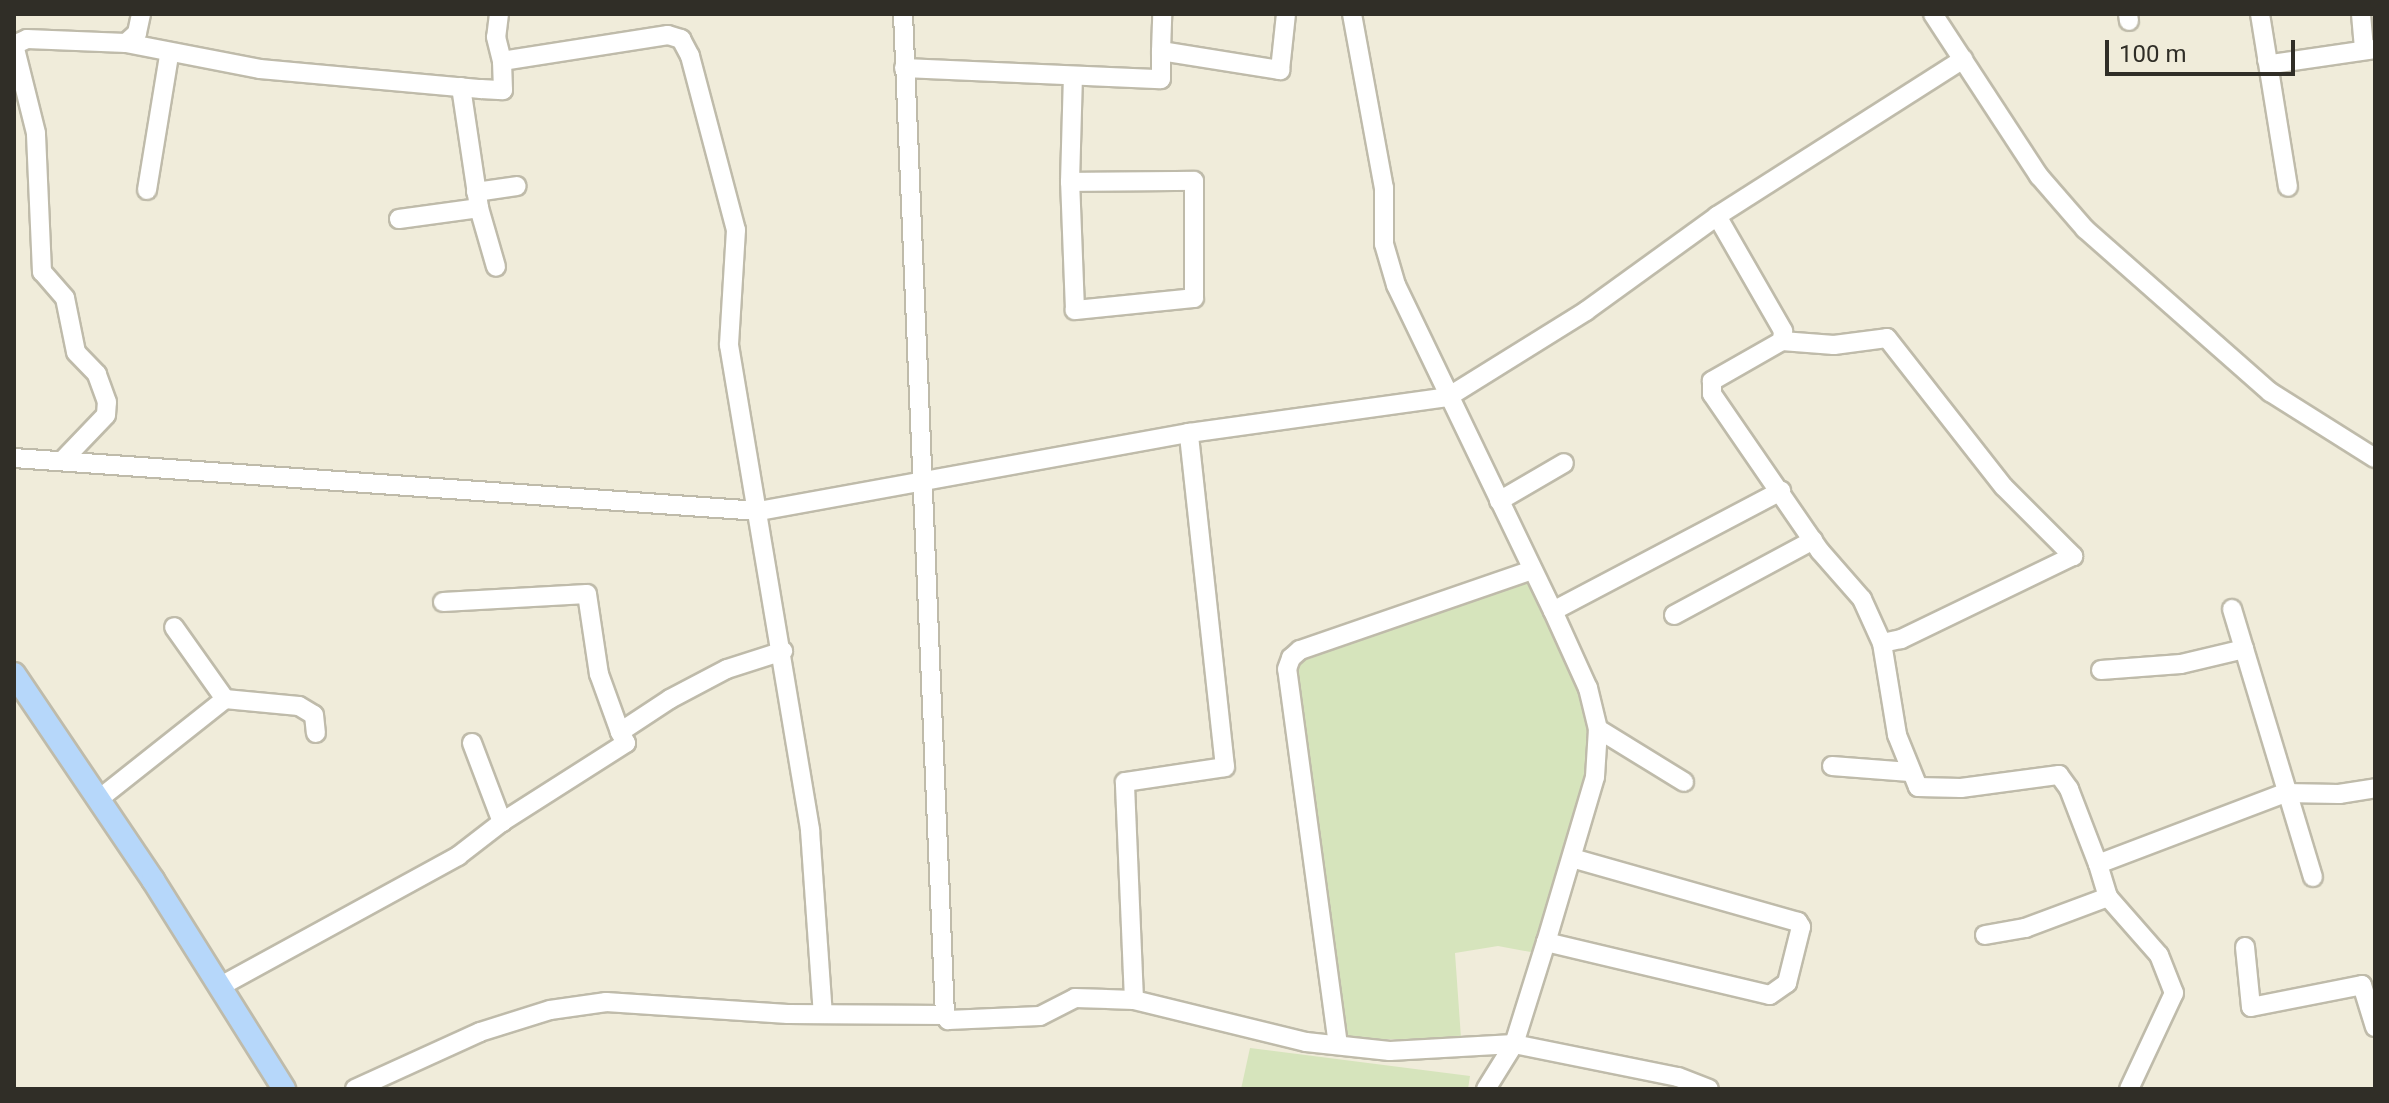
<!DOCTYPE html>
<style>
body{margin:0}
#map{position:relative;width:2389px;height:1103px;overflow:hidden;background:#f0ecda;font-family:Roboto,sans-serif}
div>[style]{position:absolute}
.green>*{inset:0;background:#d6e4bc}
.roads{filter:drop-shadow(2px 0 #bfbbaa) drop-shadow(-2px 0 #bfbbaa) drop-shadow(0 2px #bfbbaa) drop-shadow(0 -2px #bfbbaa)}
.minor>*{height:18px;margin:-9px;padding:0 9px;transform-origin:9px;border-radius:9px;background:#fff}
.major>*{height:22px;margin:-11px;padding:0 11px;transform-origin:11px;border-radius:11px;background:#b6d7fa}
span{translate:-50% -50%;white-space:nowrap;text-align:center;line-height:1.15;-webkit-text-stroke:6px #f0ecda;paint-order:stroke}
.frame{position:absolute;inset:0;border:16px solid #302e27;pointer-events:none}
.scale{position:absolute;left:2105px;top:40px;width:190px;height:36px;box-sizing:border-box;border:4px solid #302e27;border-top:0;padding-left:10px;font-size:24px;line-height:28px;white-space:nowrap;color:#302e27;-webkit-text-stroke:6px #f0ecda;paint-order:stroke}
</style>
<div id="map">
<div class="green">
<i style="clip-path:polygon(1530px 577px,1569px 661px,1591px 739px,1581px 808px,1536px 953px,1498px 946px,1455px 953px,1461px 1038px,1341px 1040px,1294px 664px)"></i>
<i style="clip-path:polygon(1250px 1048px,1470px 1076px,1468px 1089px,1241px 1089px)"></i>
</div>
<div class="roads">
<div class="minor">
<i style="left:499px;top:14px;width:23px;rotate:97deg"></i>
<i style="left:496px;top:37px;width:25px;rotate:76deg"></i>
<i style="left:502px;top:61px;width:168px;rotate:-8.9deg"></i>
<i style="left:668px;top:35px;width:14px;rotate:17deg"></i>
<i style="left:681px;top:39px;width:19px;rotate:62deg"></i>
<i style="left:690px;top:56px;width:180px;rotate:75.2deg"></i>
<i style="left:736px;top:230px;width:115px;rotate:93.5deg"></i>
<i style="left:729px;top:345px;width:492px;rotate:80.5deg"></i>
<i style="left:810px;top:830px;width:184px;rotate:86deg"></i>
<i style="left:903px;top:14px;width:1002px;rotate:87.6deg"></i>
<i style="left:1352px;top:14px;width:177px;rotate:79.6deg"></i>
<i style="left:1384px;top:188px;width:56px;rotate:90deg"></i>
<i style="left:1384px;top:244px;width:43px;rotate:73.7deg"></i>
<i style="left:1396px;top:285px;width:362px;rotate:64.3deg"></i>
<i style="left:1553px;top:611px;width:85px;rotate:65.6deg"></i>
<i style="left:1588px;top:688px;width:42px;rotate:76.3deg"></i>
<i style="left:1598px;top:729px;width:48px;rotate:93.6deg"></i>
<i style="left:1595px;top:777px;width:172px;rotate:106.5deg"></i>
<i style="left:1546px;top:942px;width:107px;rotate:107.4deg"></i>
<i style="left:1514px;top:1044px;width:53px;rotate:121.9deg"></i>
<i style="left:1933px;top:14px;width:194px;rotate:56.8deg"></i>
<i style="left:2039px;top:176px;width:70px;rotate:49deg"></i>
<i style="left:2085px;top:229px;width:247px;rotate:41.4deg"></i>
<i style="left:2270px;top:392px;width:124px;rotate:32.2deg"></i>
<i style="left:2128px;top:14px;width:7px;rotate:82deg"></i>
<i style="left:2260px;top:14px;width:175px;rotate:80.8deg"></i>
<i style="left:2361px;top:14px;width:36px;rotate:85deg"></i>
<i style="left:126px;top:43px;width:136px;rotate:11deg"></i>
<i style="left:260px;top:69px;width:222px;rotate:5.2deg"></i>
<i style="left:481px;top:89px;width:22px;rotate:3deg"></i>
<i style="left:503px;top:90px;width:29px;rotate:-92deg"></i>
<i style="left:1161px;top:51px;width:37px;rotate:-88deg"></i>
<i style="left:2267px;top:60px;width:6px;rotate:39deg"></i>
<i style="left:2272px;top:64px;width:104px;rotate:-8.3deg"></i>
<i style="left:904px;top:68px;width:257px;rotate:2.5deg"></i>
<i style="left:1161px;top:79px;width:28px;rotate:-90deg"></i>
<i style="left:1161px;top:51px;width:121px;rotate:9.1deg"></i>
<i style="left:1280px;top:70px;width:56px;rotate:-83.9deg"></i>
<i style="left:461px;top:87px;width:122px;rotate:81.5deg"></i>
<i style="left:479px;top:208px;width:61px;rotate:73.9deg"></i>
<i style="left:1070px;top:182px;width:124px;rotate:-0.5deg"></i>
<i style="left:1194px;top:181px;width:117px;rotate:90deg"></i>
<i style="left:1194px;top:298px;width:120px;rotate:174.2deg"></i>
<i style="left:1075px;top:310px;width:128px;rotate:-92.2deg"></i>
<i style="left:1070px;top:182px;width:105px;rotate:-88.4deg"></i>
<i style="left:147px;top:190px;width:137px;rotate:-80.7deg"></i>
<i style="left:476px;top:192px;width:41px;rotate:-8.3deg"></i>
<i style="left:1717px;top:216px;width:133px;rotate:60.1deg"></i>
<i style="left:1783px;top:331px;width:10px;rotate:96deg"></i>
<i style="left:1782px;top:341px;width:81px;rotate:150.3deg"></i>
<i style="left:1712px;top:381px;width:13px;rotate:90deg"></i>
<i style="left:1712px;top:394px;width:191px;rotate:55.5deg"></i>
<i style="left:1820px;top:551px;width:64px;rotate:48.8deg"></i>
<i style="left:1862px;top:599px;width:48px;rotate:65.6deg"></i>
<i style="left:1882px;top:643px;width:93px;rotate:80.7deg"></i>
<i style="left:1897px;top:735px;width:56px;rotate:68deg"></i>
<i style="left:1918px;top:787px;width:43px;rotate:1.3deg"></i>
<i style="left:1961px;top:788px;width:99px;rotate:-7.6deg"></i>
<i style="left:2059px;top:775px;width:17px;rotate:54deg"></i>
<i style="left:2069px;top:789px;width:80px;rotate:68.9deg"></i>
<i style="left:2098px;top:864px;width:200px;rotate:-20.8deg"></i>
<i style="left:2285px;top:793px;width:54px;rotate:1.1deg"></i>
<i style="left:2339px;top:794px;width:36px;rotate:-9deg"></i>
<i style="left:399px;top:219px;width:81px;rotate:-7.8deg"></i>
<i style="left:1782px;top:341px;width:52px;rotate:4.4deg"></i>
<i style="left:1834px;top:345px;width:53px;rotate:-7.5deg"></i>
<i style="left:1887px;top:338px;width:189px;rotate:51.9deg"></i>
<i style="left:2004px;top:487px;width:98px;rotate:45deg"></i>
<i style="left:2073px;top:556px;width:191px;rotate:154.2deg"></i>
<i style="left:1901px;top:639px;width:19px;rotate:168deg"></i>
<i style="left:14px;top:458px;width:747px;rotate:4.07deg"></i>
<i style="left:759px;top:511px;width:437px;rotate:-10.3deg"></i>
<i style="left:1189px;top:433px;width:261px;rotate:-7.9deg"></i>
<i style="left:1448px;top:397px;width:163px;rotate:-31.9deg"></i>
<i style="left:1586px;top:311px;width:162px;rotate:-35.9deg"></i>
<i style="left:1717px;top:216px;width:292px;rotate:-32.5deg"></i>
<i style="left:63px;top:460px;width:62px;rotate:-46.3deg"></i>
<i style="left:106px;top:415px;width:13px;rotate:-86deg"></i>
<i style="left:107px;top:402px;width:30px;rotate:-110deg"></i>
<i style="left:97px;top:374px;width:30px;rotate:-134deg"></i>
<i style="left:76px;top:352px;width:55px;rotate:-101.5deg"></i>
<i style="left:65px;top:298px;width:35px;rotate:-131deg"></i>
<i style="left:42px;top:272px;width:139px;rotate:-92.5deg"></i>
<i style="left:36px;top:133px;width:91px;rotate:-104deg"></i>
<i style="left:14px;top:45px;width:14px;rotate:-25deg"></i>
<i style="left:27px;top:39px;width:99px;rotate:2.3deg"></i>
<i style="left:126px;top:43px;width:15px;rotate:-42deg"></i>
<i style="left:137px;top:33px;width:19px;rotate:-78deg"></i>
<i style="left:1499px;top:501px;width:75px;rotate:-30.3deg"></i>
<i style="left:443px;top:602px;width:144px;rotate:-3.2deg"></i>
<i style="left:587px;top:594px;width:81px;rotate:81.5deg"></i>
<i style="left:599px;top:674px;width:62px;rotate:70.1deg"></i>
<i style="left:2232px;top:609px;width:280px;rotate:73.2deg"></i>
<i style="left:1553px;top:611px;width:258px;rotate:-27.8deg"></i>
<i style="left:1674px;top:615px;width:158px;rotate:-28.3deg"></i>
<i style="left:2101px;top:670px;width:80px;rotate:-4.3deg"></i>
<i style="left:2181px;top:664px;width:65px;rotate:-13.4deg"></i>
<i style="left:225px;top:699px;width:74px;rotate:5.4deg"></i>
<i style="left:299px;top:706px;width:17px;rotate:31deg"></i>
<i style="left:314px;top:715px;width:18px;rotate:84deg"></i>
<i style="left:1598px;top:729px;width:101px;rotate:31.6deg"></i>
<i style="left:472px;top:743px;width:85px;rotate:69.2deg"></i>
<i style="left:502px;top:822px;width:147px;rotate:-32.5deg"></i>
<i style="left:626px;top:743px;width:13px;rotate:-119deg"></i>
<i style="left:620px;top:732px;width:60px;rotate:-33.4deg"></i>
<i style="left:670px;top:699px;width:64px;rotate:-27.8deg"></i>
<i style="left:727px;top:669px;width:59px;rotate:-17.8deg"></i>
<i style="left:1832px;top:766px;width:78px;rotate:4.4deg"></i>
<i style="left:99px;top:799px;width:161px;rotate:-38.4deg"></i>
<i style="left:225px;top:699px;width:88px;rotate:-125.3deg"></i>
<i style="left:2108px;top:897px;width:77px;rotate:48.7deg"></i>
<i style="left:2159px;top:955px;width:41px;rotate:68.5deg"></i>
<i style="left:2174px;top:993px;width:106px;rotate:115.1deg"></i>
<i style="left:1985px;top:935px;width:41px;rotate:-9.9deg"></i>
<i style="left:2025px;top:928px;width:89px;rotate:-20.5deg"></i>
<i style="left:2108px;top:897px;width:34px;rotate:-107deg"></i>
<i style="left:1546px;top:942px;width:230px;rotate:13.3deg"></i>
<i style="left:1770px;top:995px;width:21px;rotate:-35deg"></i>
<i style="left:1787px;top:983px;width:58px;rotate:-76deg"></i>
<i style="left:1801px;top:927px;width:6px;rotate:-121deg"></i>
<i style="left:1798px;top:922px;width:235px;rotate:-164.2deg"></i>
<i style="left:2245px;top:947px;width:60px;rotate:84.3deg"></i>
<i style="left:2251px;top:1007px;width:113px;rotate:-11.2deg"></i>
<i style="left:2362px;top:985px;width:44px;rotate:72.8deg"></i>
<i style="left:219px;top:987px;width:273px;rotate:-28.7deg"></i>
<i style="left:458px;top:856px;width:56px;rotate:-37.7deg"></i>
<i style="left:1134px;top:1000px;width:218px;rotate:-92.4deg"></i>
<i style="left:1125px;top:782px;width:101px;rotate:-8.5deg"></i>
<i style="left:1225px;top:767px;width:336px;rotate:-96.2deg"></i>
<i style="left:1338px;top:1045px;width:379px;rotate:-97.7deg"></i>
<i style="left:1287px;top:669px;width:12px;rotate:-70deg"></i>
<i style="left:1291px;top:658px;width:12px;rotate:-42deg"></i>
<i style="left:1300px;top:650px;width:245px;rotate:-19deg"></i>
<i style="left:355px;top:1089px;width:137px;rotate:-24.5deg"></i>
<i style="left:480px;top:1032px;width:73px;rotate:-17.4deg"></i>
<i style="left:550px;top:1010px;width:57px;rotate:-8.1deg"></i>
<i style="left:606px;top:1002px;width:182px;rotate:3.8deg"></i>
<i style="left:788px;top:1014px;width:157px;rotate:0.4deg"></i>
<i style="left:945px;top:1015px;width:6px;rotate:59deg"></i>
<i style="left:948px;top:1020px;width:92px;rotate:-2.5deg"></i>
<i style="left:1040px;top:1016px;width:39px;rotate:-27deg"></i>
<i style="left:1075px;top:998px;width:59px;rotate:1.9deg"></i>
<i style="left:1134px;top:1000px;width:177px;rotate:13.7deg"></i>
<i style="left:1306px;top:1042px;width:84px;rotate:6.1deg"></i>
<i style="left:1390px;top:1051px;width:124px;rotate:-3.2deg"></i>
<i style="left:1514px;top:1044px;width:167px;rotate:11.4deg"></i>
<i style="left:1678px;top:1077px;width:33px;rotate:21deg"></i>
</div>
<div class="major">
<i style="left:14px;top:674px;width:249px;rotate:56deg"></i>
<i style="left:153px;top:880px;width:247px;rotate:57.9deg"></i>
</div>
</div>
<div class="frame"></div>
<div class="scale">100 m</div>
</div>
